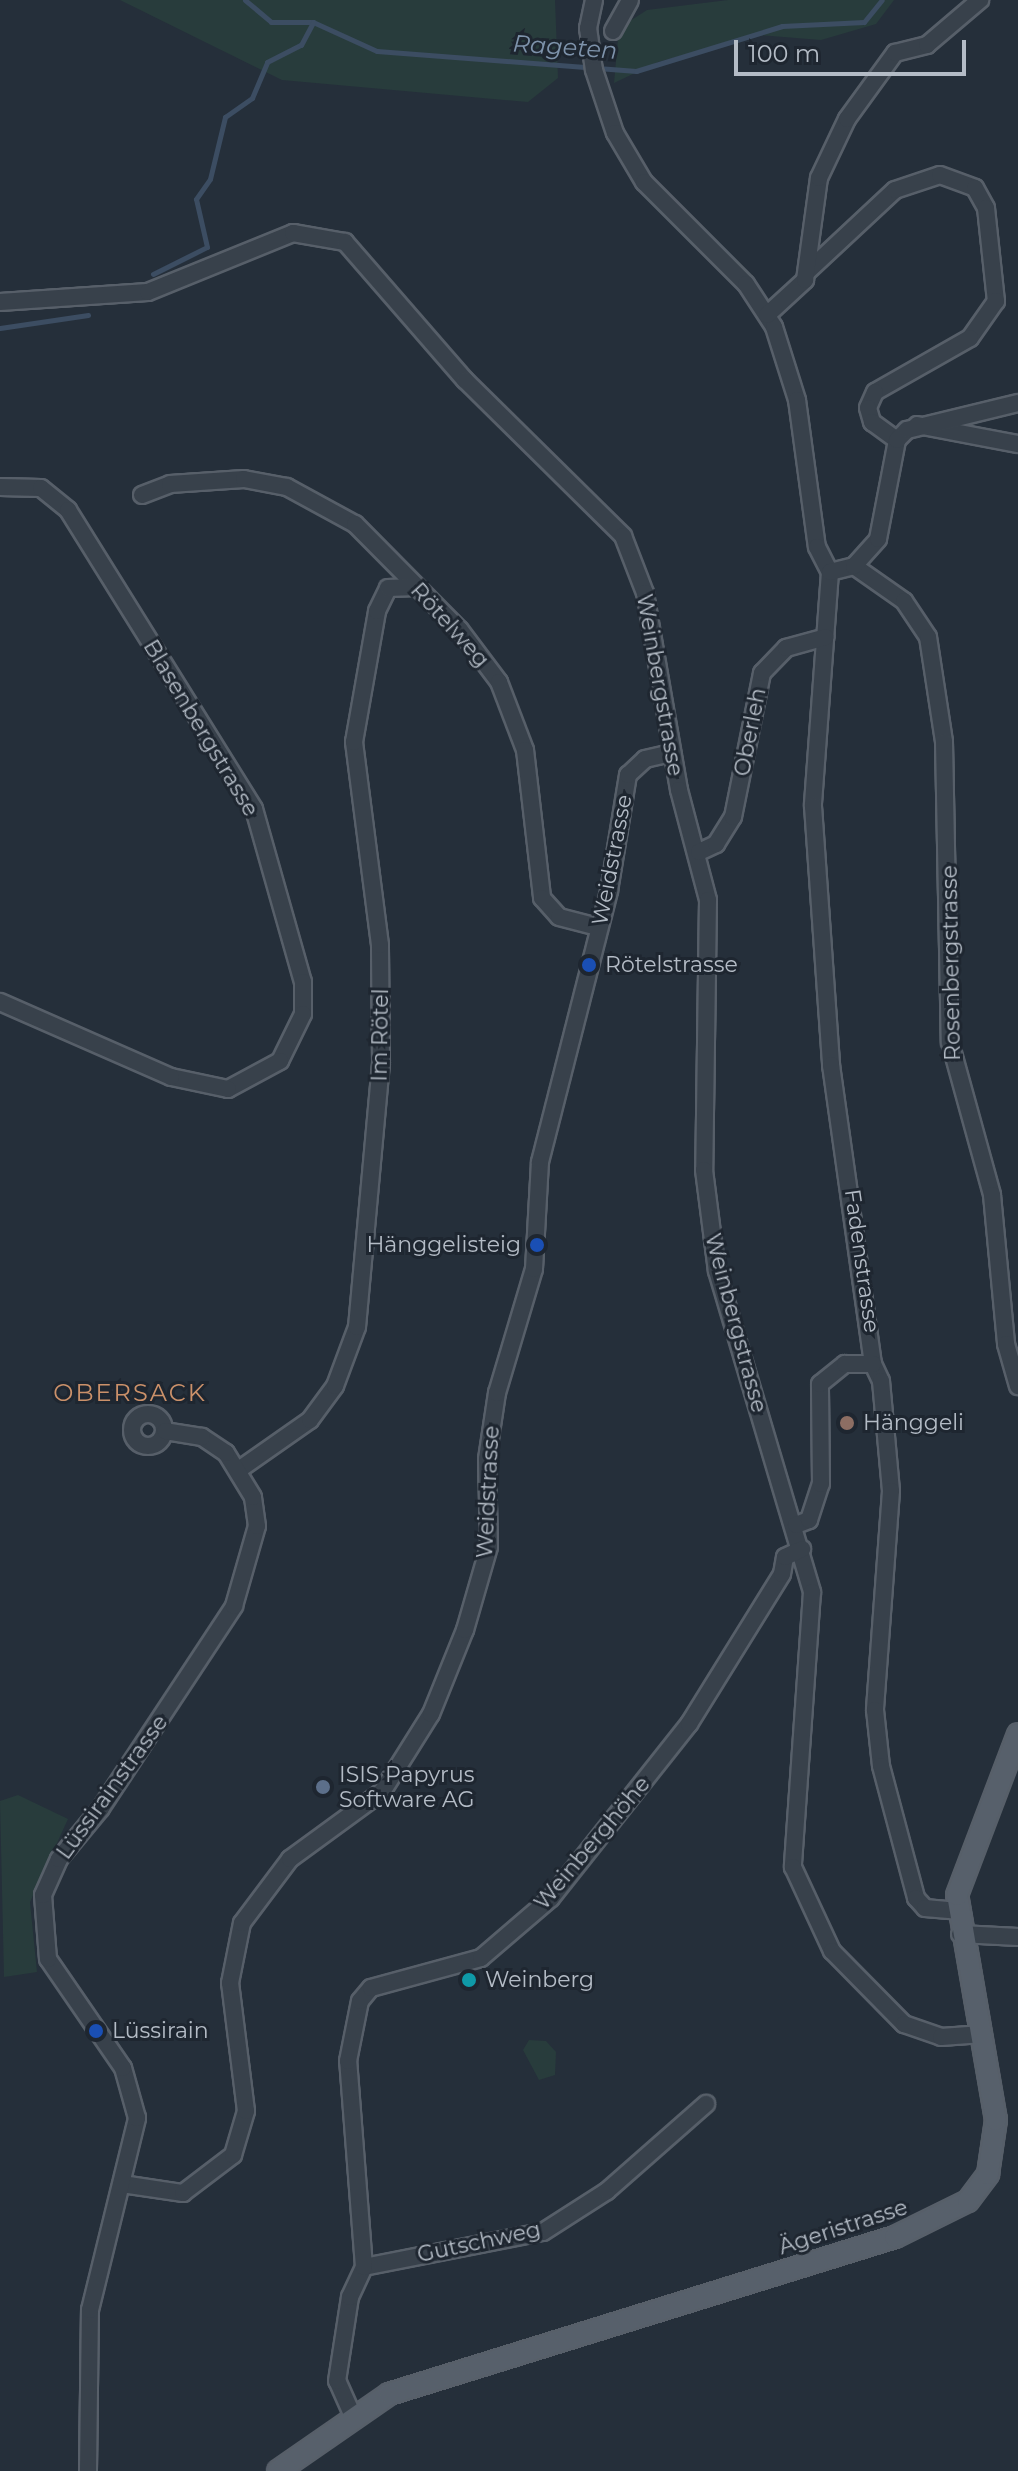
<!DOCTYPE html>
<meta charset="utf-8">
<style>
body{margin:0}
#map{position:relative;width:1018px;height:2471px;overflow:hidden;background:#252f3a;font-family:Montserrat,sans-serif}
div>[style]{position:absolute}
.green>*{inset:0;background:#283c3c}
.stream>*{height:5px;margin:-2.5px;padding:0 2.5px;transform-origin:2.5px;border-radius:2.5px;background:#3c4d62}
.roads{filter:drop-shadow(2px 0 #575f69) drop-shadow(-2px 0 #575f69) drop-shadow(0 2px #575f69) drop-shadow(0 -2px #575f69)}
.minor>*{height:16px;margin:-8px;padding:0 8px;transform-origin:8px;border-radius:8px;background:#38414b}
.minor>.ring{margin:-8px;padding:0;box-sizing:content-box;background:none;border:16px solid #38414b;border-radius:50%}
.major>*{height:20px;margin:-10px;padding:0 10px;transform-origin:10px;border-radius:10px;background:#57606b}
.dots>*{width:22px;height:22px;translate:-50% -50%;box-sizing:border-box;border:4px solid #1e2630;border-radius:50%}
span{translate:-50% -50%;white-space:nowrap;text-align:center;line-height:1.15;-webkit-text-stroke:6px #1e2630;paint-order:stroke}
.street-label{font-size:22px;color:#b4bcc6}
.poi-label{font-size:22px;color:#b4bcc6}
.left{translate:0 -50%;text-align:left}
.right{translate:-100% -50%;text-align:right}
.water-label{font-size:24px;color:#7e93ab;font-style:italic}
.neighbourhood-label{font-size:24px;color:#cb916a;letter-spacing:2px}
.scale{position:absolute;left:734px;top:40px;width:232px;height:36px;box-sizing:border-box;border:4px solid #b4bcc6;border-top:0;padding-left:10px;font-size:24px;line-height:28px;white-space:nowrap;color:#b4bcc6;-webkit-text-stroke:6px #1e2630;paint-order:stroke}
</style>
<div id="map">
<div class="green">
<i style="clip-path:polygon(120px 0,555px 0,558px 78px,528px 102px,282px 80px)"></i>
<i style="clip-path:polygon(728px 0,894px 0,876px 24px,821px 40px,759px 35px,658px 62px,614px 83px,619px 28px,647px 10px)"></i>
<i style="clip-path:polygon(18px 1795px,68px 1819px,30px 1902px,37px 1972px,4px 1977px,0 1801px)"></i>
<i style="clip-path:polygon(529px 2040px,546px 2041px,556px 2052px,555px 2075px,539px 2080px,523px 2050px)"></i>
</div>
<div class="stream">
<i style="left:245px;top:0;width:34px;rotate:40deg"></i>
<i style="left:271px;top:22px;width:42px"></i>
<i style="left:313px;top:22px;width:70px;rotate:24.4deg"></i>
<i style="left:377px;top:51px;width:260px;rotate:4.4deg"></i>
<i style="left:636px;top:71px;width:153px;rotate:-17.1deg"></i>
<i style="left:782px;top:26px;width:82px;rotate:-2.8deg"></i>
<i style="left:864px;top:22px;width:28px;rotate:-51deg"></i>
<i style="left:153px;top:274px;width:60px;rotate:-26.6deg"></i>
<i style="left:207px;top:247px;width:49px;rotate:-102.9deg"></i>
<i style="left:196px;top:199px;width:24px;rotate:-55deg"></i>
<i style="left:210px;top:179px;width:64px;rotate:-76.4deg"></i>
<i style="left:225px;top:117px;width:33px;rotate:-35deg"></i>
<i style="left:252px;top:98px;width:39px;rotate:-67deg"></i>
<i style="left:267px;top:62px;width:38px;rotate:-27deg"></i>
<i style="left:301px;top:45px;width:26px;rotate:-62deg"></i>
<i style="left:0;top:328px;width:89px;rotate:-8.4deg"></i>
</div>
<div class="roads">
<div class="minor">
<i style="left:594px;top:0;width:29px;rotate:102deg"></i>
<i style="left:588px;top:28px;width:42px;rotate:81.9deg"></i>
<i style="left:594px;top:70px;width:66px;rotate:71.6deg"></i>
<i style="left:615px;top:133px;width:57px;rotate:59.4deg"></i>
<i style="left:644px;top:182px;width:144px;rotate:45deg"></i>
<i style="left:746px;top:284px;width:51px;rotate:56.9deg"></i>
<i style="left:774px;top:327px;width:77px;rotate:72.5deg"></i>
<i style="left:797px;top:400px;width:148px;rotate:82.3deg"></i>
<i style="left:817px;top:547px;width:28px;rotate:63deg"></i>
<i style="left:613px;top:31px;width:35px;rotate:-61deg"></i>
<i style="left:807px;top:272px;width:120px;rotate:-43deg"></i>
<i style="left:895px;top:190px;width:47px;rotate:-18.4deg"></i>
<i style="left:940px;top:175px;width:37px;rotate:20deg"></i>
<i style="left:975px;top:188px;width:23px;rotate:61deg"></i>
<i style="left:986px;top:208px;width:94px;rotate:83.9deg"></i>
<i style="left:996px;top:301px;width:45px;rotate:125.1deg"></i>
<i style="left:970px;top:338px;width:109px;rotate:150.4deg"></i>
<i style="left:875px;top:392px;width:17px;rotate:114deg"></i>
<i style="left:868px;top:408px;width:15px;rotate:74deg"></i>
<i style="left:872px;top:422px;width:31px;rotate:36deg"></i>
<i style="left:0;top:302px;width:148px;rotate:-3.9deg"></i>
<i style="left:148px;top:292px;width:157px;rotate:-22.1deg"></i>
<i style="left:293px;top:233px;width:53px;rotate:9.8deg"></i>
<i style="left:345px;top:242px;width:183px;rotate:49deg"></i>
<i style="left:465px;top:380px;width:222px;rotate:44.6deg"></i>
<i style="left:623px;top:536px;width:61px;rotate:68.9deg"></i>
<i style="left:645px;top:593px;width:200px;rotate:80.2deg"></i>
<i style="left:679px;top:790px;width:114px;rotate:75.2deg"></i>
<i style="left:708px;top:900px;width:270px;rotate:90.8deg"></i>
<i style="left:704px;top:1170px;width:102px;rotate:82.7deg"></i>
<i style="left:717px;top:1271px;width:335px;rotate:73.5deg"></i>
<i style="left:812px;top:1592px;width:276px;rotate:94deg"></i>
<i style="left:793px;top:1867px;width:93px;rotate:65.1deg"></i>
<i style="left:832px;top:1951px;width:103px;rotate:45.4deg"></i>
<i style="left:904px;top:2024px;width:39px;rotate:19deg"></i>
<i style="left:941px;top:2037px;width:42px;rotate:-4.1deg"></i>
<i style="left:767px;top:315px;width:52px;rotate:-42.6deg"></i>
<i style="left:805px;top:280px;width:103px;rotate:-82.2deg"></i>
<i style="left:819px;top:178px;width:65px;rotate:-64.6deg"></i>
<i style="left:847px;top:119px;width:82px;rotate:-54deg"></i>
<i style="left:895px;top:53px;width:33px;rotate:-14deg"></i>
<i style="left:927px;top:45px;width:70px;rotate:-40.3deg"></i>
<i style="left:917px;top:425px;width:103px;rotate:10.7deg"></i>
<i style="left:0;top:487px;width:41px;rotate:1.4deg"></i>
<i style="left:41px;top:488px;width:35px;rotate:39deg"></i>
<i style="left:68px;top:510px;width:352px;rotate:58.1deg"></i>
<i style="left:254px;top:809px;width:180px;rotate:74.2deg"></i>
<i style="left:303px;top:982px;width:32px;rotate:90deg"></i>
<i style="left:303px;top:1014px;width:52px;rotate:116.1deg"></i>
<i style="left:280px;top:1061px;width:59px;rotate:151.7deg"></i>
<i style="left:228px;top:1089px;width:58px;rotate:-168.1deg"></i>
<i style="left:171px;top:1077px;width:187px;rotate:-156.3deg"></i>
<i style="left:142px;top:495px;width:30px;rotate:-21deg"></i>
<i style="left:170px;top:484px;width:74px;rotate:-3.9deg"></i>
<i style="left:244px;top:479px;width:44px;rotate:10.5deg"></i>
<i style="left:287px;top:487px;width:77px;rotate:28.6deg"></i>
<i style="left:355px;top:524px;width:149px;rotate:45.3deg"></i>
<i style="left:460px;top:630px;width:65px;rotate:53.1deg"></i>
<i style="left:499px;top:682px;width:73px;rotate:69.1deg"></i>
<i style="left:525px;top:750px;width:149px;rotate:83.4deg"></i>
<i style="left:542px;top:898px;width:25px;rotate:48deg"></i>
<i style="left:559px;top:917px;width:40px;rotate:14.4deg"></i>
<i style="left:854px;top:566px;width:61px;rotate:35deg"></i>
<i style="left:904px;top:601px;width:43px;rotate:56.3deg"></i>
<i style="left:928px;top:637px;width:106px;rotate:81.3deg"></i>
<i style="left:944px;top:742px;width:300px;rotate:88.9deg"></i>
<i style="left:950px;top:1042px;width:159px;rotate:74.6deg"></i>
<i style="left:992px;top:1195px;width:150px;rotate:84.6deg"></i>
<i style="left:1006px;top:1344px;width:44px;rotate:74.1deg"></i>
<i style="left:830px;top:572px;width:235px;rotate:94.2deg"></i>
<i style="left:813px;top:806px;width:260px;rotate:86deg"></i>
<i style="left:831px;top:1065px;width:302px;rotate:82deg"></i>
<i style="left:830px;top:572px;width:25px;rotate:-14deg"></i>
<i style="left:854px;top:566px;width:36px;rotate:-48deg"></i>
<i style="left:878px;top:539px;width:101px;rotate:-79.1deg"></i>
<i style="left:897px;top:440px;width:14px;rotate:-45deg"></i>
<i style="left:907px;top:430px;width:114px;rotate:-13.7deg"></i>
<i style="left:699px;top:852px;width:19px;rotate:-25deg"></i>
<i style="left:716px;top:844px;width:32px;rotate:-58deg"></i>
<i style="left:733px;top:817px;width:147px;rotate:-78.6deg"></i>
<i style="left:762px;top:673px;width:35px;rotate:-46deg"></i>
<i style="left:786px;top:648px;width:41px;rotate:-15.4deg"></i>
<i style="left:873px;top:1364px;width:19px;rotate:65deg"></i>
<i style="left:881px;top:1381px;width:110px;rotate:84.8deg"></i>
<i style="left:891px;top:1491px;width:220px;rotate:94.2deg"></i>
<i style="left:875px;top:1710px;width:56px;rotate:83.9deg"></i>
<i style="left:881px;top:1766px;width:137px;rotate:75.1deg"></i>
<i style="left:916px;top:1898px;width:13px;rotate:48deg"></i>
<i style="left:925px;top:1908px;width:33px;rotate:5deg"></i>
<i class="ring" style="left:132px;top:1414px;width:16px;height:16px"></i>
<i style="left:240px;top:1469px;width:85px;rotate:-35deg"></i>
<i style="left:310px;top:1420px;width:42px;rotate:-53.7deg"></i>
<i style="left:335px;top:1386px;width:63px;rotate:-69.6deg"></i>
<i style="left:357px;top:1327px;width:266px;rotate:-84.8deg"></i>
<i style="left:381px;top:1062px;width:117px;rotate:-90.5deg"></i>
<i style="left:380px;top:945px;width:205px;rotate:-97.3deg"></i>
<i style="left:354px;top:742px;width:133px;rotate:-80deg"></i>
<i style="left:377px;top:611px;width:25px;rotate:-64deg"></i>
<i style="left:388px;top:588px;width:28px;rotate:-2deg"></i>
<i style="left:796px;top:1525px;width:14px;rotate:-21deg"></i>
<i style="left:809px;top:1520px;width:38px;rotate:-72deg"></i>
<i style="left:821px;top:1484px;width:100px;rotate:-90.6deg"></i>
<i style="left:820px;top:1384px;width:32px;rotate:-39deg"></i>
<i style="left:845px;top:1364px;width:28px"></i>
<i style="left:960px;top:1934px;width:58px;rotate:3deg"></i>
<i style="left:122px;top:2184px;width:62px;rotate:8.4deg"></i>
<i style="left:183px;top:2193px;width:63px;rotate:-37.2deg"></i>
<i style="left:233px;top:2155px;width:46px;rotate:-73.5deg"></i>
<i style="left:246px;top:2111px;width:129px;rotate:-97.1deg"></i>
<i style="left:230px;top:1983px;width:61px;rotate:-78.7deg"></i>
<i style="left:242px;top:1923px;width:80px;rotate:-53.1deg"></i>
<i style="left:290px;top:1859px;width:114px;rotate:-36.1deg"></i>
<i style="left:382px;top:1792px;width:92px;rotate:-57.9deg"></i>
<i style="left:431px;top:1714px;width:91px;rotate:-68deg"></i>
<i style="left:465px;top:1630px;width:86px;rotate:-73.9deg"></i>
<i style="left:489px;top:1547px;width:88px;rotate:-91.3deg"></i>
<i style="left:487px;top:1459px;width:67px;rotate:-81.4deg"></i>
<i style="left:497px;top:1393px;width:129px;rotate:-73.4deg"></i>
<i style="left:534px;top:1269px;width:107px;rotate:-86.8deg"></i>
<i style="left:540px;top:1162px;width:280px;rotate:-75.7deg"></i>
<i style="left:609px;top:891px;width:118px;rotate:-80.7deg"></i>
<i style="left:628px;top:775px;width:23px;rotate:-43deg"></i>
<i style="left:645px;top:759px;width:28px;rotate:-13deg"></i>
<i style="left:364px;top:2267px;width:182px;rotate:-11.1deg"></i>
<i style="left:543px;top:2232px;width:76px;rotate:-32.6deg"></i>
<i style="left:607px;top:2191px;width:132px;rotate:-41.3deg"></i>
<i style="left:352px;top:2414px;width:36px;rotate:-114deg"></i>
<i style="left:337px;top:2381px;width:85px;rotate:-81.2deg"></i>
<i style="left:350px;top:2297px;width:33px;rotate:-65deg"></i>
<i style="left:364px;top:2267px;width:207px;rotate:-94.4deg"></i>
<i style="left:348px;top:2061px;width:61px;rotate:-78.7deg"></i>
<i style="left:360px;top:2001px;width:17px;rotate:-50deg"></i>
<i style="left:371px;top:1988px;width:114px;rotate:-15.3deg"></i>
<i style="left:481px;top:1958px;width:92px;rotate:-40.6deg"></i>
<i style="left:551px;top:1898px;width:222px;rotate:-51.6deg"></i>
<i style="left:689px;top:1724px;width:176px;rotate:-58.2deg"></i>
<i style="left:782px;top:1574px;width:17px;rotate:-80deg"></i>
<i style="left:785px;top:1557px;width:19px;rotate:-25deg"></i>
<i style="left:88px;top:2471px;width:161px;rotate:-89.3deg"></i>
<i style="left:90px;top:2310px;width:198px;rotate:-76.2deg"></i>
<i style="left:137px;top:2118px;width:52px;rotate:-105.6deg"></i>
<i style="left:123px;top:2068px;width:132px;rotate:-124.5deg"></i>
<i style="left:48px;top:1959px;width:64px;rotate:-94.5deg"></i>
<i style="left:43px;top:1895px;width:39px;rotate:-66deg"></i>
<i style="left:59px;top:1859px;width:66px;rotate:-50.5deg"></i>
<i style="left:101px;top:1808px;width:242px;rotate:-56.6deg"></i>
<i style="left:234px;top:1606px;width:83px;rotate:-74deg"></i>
<i style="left:257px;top:1526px;width:29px;rotate:-98deg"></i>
<i style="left:253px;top:1497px;width:52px;rotate:-121.5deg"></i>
<i style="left:226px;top:1453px;width:29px;rotate:-146deg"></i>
<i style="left:202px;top:1437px;width:37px;rotate:-171deg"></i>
</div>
<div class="major">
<i style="left:278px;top:2471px;width:135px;rotate:-34.7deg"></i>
<i style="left:389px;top:2394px;width:530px;rotate:-17.24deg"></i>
<i style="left:895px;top:2237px;width:81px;rotate:-26.3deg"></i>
<i style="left:968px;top:2201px;width:34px;rotate:-53deg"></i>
<i style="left:988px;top:2174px;width:55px;rotate:-81.6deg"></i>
<i style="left:996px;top:2120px;width:228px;rotate:-99.8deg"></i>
<i style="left:957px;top:1895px;width:172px;rotate:-69.2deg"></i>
</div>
</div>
<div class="dots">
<i style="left:589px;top:965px;background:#1a4fb4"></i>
<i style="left:537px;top:1245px;background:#1a4fb4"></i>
<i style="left:847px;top:1423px;background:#8d6e63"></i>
<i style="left:323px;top:1787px;background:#5c6f8a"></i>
<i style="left:469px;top:1980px;background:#0f9aa8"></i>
<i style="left:96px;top:2031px;background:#1a4fb4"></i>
</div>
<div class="street-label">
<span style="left:450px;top:625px;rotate:48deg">Rötelweg</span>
<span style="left:660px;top:685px;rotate:80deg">Weinbergstrasse</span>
<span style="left:201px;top:728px;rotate:59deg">Blasenbergstrasse</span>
<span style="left:750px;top:732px;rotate:-79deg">Oberleh</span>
<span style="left:612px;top:860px;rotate:-79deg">Weidstrasse</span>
<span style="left:951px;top:963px;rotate:-91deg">Rosenbergstrasse</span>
<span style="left:380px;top:1035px;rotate:-89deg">Im Rötel</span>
<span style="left:862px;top:1261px;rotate:82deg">Fadenstrasse</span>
<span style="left:736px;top:1323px;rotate:75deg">Weinbergstrasse</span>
<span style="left:488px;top:1492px;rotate:-87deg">Weidstrasse</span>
<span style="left:112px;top:1787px;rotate:-54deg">Lüssirainstrasse</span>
<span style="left:592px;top:1843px;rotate:-50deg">Weinberghöhe</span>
<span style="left:843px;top:2227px;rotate:-18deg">Ägeristrasse</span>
<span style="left:479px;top:2242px;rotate:-12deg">Gutschweg</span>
</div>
<div class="poi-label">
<span class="left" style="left:605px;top:965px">Rötelstrasse</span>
<span class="right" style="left:521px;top:1245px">Hänggelisteig</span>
<span class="left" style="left:863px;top:1423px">Hänggeli</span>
<span class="left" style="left:339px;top:1787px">ISIS Papyrus<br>Software AG</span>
<span class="left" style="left:485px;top:1980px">Weinberg</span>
<span class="left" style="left:112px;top:2031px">Lüssirain</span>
</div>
<div class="water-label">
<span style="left:565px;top:47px;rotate:4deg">Rageten</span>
</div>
<div class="neighbourhood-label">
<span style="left:130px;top:1393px">OBERSACK</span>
</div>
<div class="scale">100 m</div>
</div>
